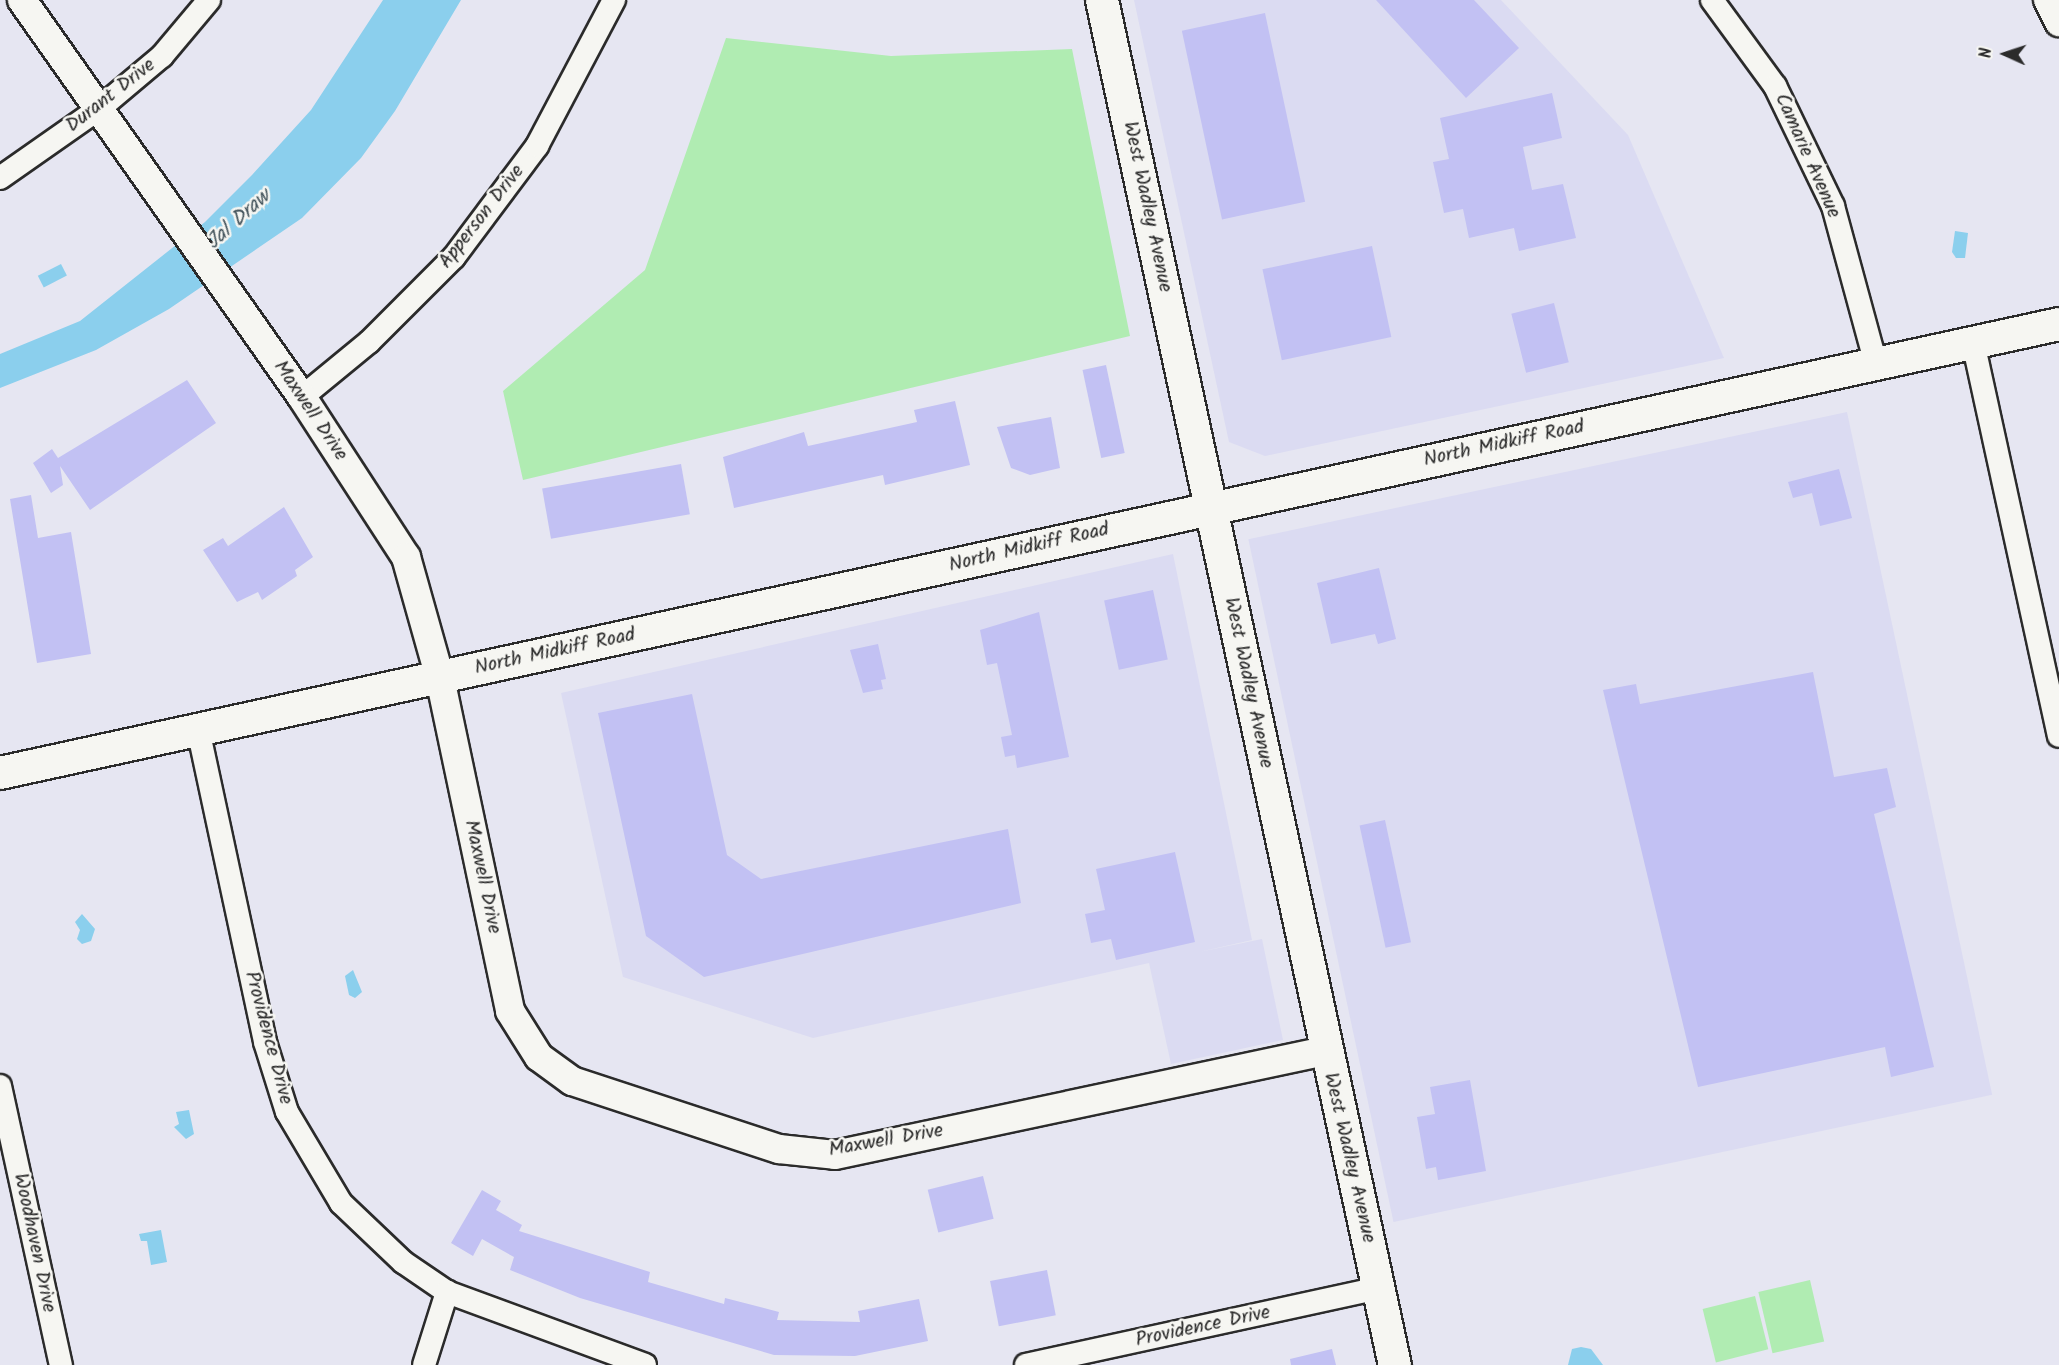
<!DOCTYPE html>
<style>
body{margin:0}
#map{position:relative;width:2059px;height:1365px;overflow:hidden;background:#e6e6f2;font-family:Kalam,sans-serif}
div>[style]{position:absolute}
.built>*{inset:0;background:#dbdbf2;transform-origin:0 0}
.green>*{inset:0;background:#b0ecb2;transform-origin:0 0}
.water>*{inset:0;background:#8bcfed;transform-origin:0 0}
.building>*{inset:0;background:#c2c1f3;transform-origin:0 0}
.roads{filter:drop-shadow(2px 0 #2b2b2b) drop-shadow(-2px 0 #2b2b2b) drop-shadow(0 2px #2b2b2b) drop-shadow(0 -2px #2b2b2b)}
.minor>*{height:22px;margin:-11px;padding:0 11px;transform-origin:11px;border-radius:11px;background:#f6f6f2}
.tertiary>*{height:28px;margin:-14px;padding:0 14px;transform-origin:14px;border-radius:14px;background:#f6f6f2}
.secondary>*{height:32px;margin:-16px;padding:0 16px;transform-origin:16px;border-radius:16px;background:#f6f6f2}
span{translate:-50% -50%;white-space:nowrap;text-align:center;line-height:1.15;-webkit-text-stroke:5px #f6f6f2;paint-order:stroke}
.street-label{font-size:20px;color:#2b2b2b}
.water-label{font-size:21px;color:#43545c;font-style:italic}
.north{position:absolute;left:1975px;top:24px;width:60px;height:60px;-webkit-text-stroke:4px #f6f6f2;paint-order:stroke;rotate:273deg;font-size:16px;font-weight:700;line-height:24px;text-align:center;color:#2b2b2b}
.north::after{content:'';display:block;margin:auto;width:21px;height:27px;background:#2b2b2b;clip-path:polygon(50% 0,100% 100%,50% 72%,0 100%)}
</style>
<div id="map">
<div class="built">
<i style="clip-path:polygon(1134px 0,1501px 0,1628px 135px,1724px 358px,1265px 456px,1229px 442px)"></i>
<i style="left:1847px;top:412px;width:698px;height:612px;rotate:78deg"></i>
<i style="clip-path:polygon(1173px 554px,1252px 940px,1199px 952px,1262px 939px,1283px 1040px,1171px 1064px,1149px 963px,813px 1038px,623px 977px,561px 693px)"></i>
</div>
<div class="green">
<i style="clip-path:polygon(726px 38px,891px 56px,1072px 49px,1130px 336px,523px 480px,503px 391px,645px 270px)"></i>
<i style="left:1810px;top:1280px;width:63px;height:53px;rotate:77deg"></i>
<i style="left:1755px;top:1296px;width:55px;height:54px;rotate:76deg"></i>
</div>
<div class="water">
<i style="clip-path:polygon(383px 0,461px 0,395px 111px,361px 158px,302px 218px,169px 309px,96px 350px,0 388px,0 354px,80px 321px,205px 222px,252px 175px,311px 110px)"></i>
<i style="clip-path:polygon(1955px 231px,1968px 233px,1965px 258px,1956px 258px,1952px 252px)"></i>
<i style="left:61px;top:264px;width:13px;height:26px;rotate:63deg"></i>
<i style="clip-path:polygon(82px 914px,95px 929px,91px 941px,82px 944px,77px 939px,80px 930px,75px 922px)"></i>
<i style="clip-path:polygon(353px 970px,362px 992px,355px 998px,349px 995px,345px 976px)"></i>
<i style="clip-path:polygon(189px 1110px,194px 1134px,186px 1139px,174px 1127px,179px 1124px,176px 1112px)"></i>
<i style="clip-path:polygon(161px 1230px,167px 1262px,151px 1265px,147px 1241px,141px 1241px,139px 1234px)"></i>
<i style="clip-path:polygon(1581px 1347px,1591px 1349px,1603px 1365px,1568px 1365px,1572px 1349px)"></i>
</div>
<div class="building">
<i style="clip-path:polygon(1376px 0,1474px 0,1519px 48px,1466px 98px)"></i>
<i style="left:1265px;top:13px;width:193px;height:85px;rotate:78deg"></i>
<i style="clip-path:polygon(1552px 93px,1562px 138px,1523px 147px,1532px 190px,1563px 184px,1576px 238px,1519px 251px,1514px 228px,1469px 238px,1463px 209px,1444px 213px,1433px 162px,1449px 159px,1440px 118px)"></i>
<i style="left:1372px;top:246px;width:93px;height:112px;rotate:78deg"></i>
<i style="left:1554px;top:303px;width:61px;height:44px;rotate:76deg"></i>
<i style="left:1106px;top:365px;width:90px;height:24px;rotate:78deg"></i>
<i style="clip-path:polygon(187px 380px,216px 423px,90px 510px,60px 466px,63px 485px,51px 493px,33px 463px,52px 449px,58px 458px)"></i>
<i style="clip-path:polygon(955px 401px,970px 465px,885px 485px,883px 475px,734px 508px,723px 457px,804px 432px,808px 446px,917px 422px,914px 410px)"></i>
<i style="clip-path:polygon(1051px 417px,1060px 468px,1030px 475px,1011px 468px,997px 427px)"></i>
<i style="left:681px;top:464px;width:51px;height:141px;rotate:80deg"></i>
<i style="clip-path:polygon(1839px 469px,1852px 518px,1820px 526px,1812px 493px,1793px 498px,1788px 482px)"></i>
<i style="clip-path:polygon(31px 495px,38px 538px,71px 532px,91px 654px,37px 663px,10px 499px)"></i>
<i style="clip-path:polygon(284px 507px,313px 557px,295px 570px,297px 576px,262px 600px,258px 592px,237px 602px,203px 550px,223px 538px,228px 546px)"></i>
<i style="clip-path:polygon(1379px 568px,1396px 639px,1378px 644px,1375px 634px,1331px 644px,1317px 583px)"></i>
<i style="left:1153px;top:590px;width:71px;height:50px;rotate:78deg"></i>
<i style="clip-path:polygon(1039px 612px,1069px 757px,1017px 768px,1015px 755px,1005px 757px,1001px 737px,1012px 735px,997px 663px,987px 665px,980px 630px)"></i>
<i style="clip-path:polygon(878px 644px,886px 679px,881px 680px,883px 689px,863px 693px,850px 650px)"></i>
<i style="clip-path:polygon(1813px 672px,1834px 777px,1887px 768px,1896px 807px,1874px 814px,1934px 1067px,1891px 1077px,1885px 1047px,1698px 1087px,1603px 690px,1636px 684px,1640px 704px)"></i>
<i style="clip-path:polygon(692px 694px,727px 855px,761px 879px,1008px 829px,1021px 903px,704px 977px,646px 936px,598px 713px)"></i>
<i style="left:1385px;top:820px;width:125px;height:26px;rotate:78deg"></i>
<i style="clip-path:polygon(1175px 852px,1195px 942px,1116px 960px,1111px 939px,1091px 943px,1085px 914px,1105px 910px,1096px 869px)"></i>
<i style="clip-path:polygon(1470px 1080px,1486px 1171px,1438px 1180px,1436px 1167px,1426px 1169px,1417px 1117px,1435px 1114px,1430px 1087px)"></i>
<i style="left:983px;top:1176px;width:44px;height:57px;rotate:76deg"></i>
<i style="clip-path:polygon(482px 1190px,501px 1201px,496px 1210px,522px 1225px,519px 1231px,650px 1272px,648px 1282px,724px 1304px,725px 1298px,779px 1312px,777px 1320px,860px 1322px,858px 1311px,919px 1299px,928px 1341px,855px 1356px,774px 1355px,580px 1298px,510px 1270px,514px 1257px,482px 1239px,473px 1256px,451px 1243px)"></i>
<i style="left:1047px;top:1270px;width:46px;height:58px;rotate:79deg"></i>
<i style="clip-path:polygon(1332px 1349px,1336px 1365px,1291px 1365px,1290px 1359px)"></i>
</div>
<div class="roads">
<div class="minor">
<i style="left:1712px;top:0;width:107px;rotate:53.8deg"></i>
<i style="left:1775px;top:86px;width:133px;rotate:64.2deg"></i>
<i style="left:1833px;top:206px;width:164px;rotate:74.8deg"></i>
<i style="left:0;top:178px;width:122px;rotate:-35deg"></i>
<i style="left:100px;top:108px;width:81px;rotate:-40deg"></i>
<i style="left:162px;top:56px;width:73px;rotate:-50deg"></i>
<i style="left:1973px;top:342px;width:403px;rotate:77.7deg"></i>
<i style="left:302px;top:397px;width:87px;rotate:-39.4deg"></i>
<i style="left:369px;top:342px;width:120px;rotate:-45deg"></i>
<i style="left:454px;top:257px;width:139px;rotate:-53.2deg"></i>
<i style="left:537px;top:146px;width:165px;rotate:-62.2deg"></i>
<i style="left:198px;top:729px;width:320px;rotate:77.9deg"></i>
<i style="left:265px;top:1042px;width:73px;rotate:72.6deg"></i>
<i style="left:287px;top:1112px;width:106px;rotate:59.3deg"></i>
<i style="left:341px;top:1203px;width:86px;rotate:43.6deg"></i>
<i style="left:403px;top:1262px;width:53px;rotate:34.3deg"></i>
<i style="left:447px;top:1292px;width:211px;rotate:20.2deg"></i>
<i style="left:0;top:1086px;width:286px;rotate:77.7deg"></i>
<i style="left:424px;top:1365px;width:77px;rotate:-72.5deg"></i>
<i style="left:1026px;top:1365px;width:361px;rotate:-12.3deg"></i>
</div>
<div class="tertiary">
<i style="left:22px;top:0;width:486px;rotate:54.8deg"></i>
<i style="left:302px;top:397px;width:191px;rotate:57deg"></i>
<i style="left:406px;top:557px;width:126px;rotate:74.3deg"></i>
<i style="left:440px;top:678px;width:340px;rotate:78.1deg"></i>
<i style="left:510px;top:1011px;width:54px;rotate:57.8deg"></i>
<i style="left:539px;top:1057px;width:41px;rotate:36deg"></i>
<i style="left:572px;top:1081px;width:218px;rotate:18.2deg"></i>
<i style="left:779px;top:1149px;width:56px;rotate:6.1deg"></i>
<i style="left:835px;top:1155px;width:501px;rotate:-11.98deg"></i>
<i style="left:2048px;top:0;width:25px;rotate:63deg"></i>
</div>
<div class="secondary">
<i style="left:1102px;top:0;width:1396px;rotate:77.89deg"></i>
<i style="left:0;top:773px;width:2107px;rotate:-12.3deg"></i>
</div>
</div>
<div class="street-label">
<span style="left:111px;top:96px;rotate:-38deg">Durant Drive</span>
<span style="left:1807px;top:156px;rotate:66deg">Camarie Avenue</span>
<span style="left:1147px;top:207px;rotate:78deg">West Wadley Avenue</span>
<span style="left:482px;top:217px;rotate:-52deg">Apperson Drive</span>
<span style="left:310px;top:411px;rotate:56deg">Maxwell Drive</span>
<span style="left:1504px;top:444px;rotate:-12deg">North Midkiff Road</span>
<span style="left:1029px;top:548px;rotate:-13deg">North Midkiff Road</span>
<span style="left:555px;top:652px;rotate:-12deg">North Midkiff Road</span>
<span style="left:1248px;top:683px;rotate:78deg">West Wadley Avenue</span>
<span style="left:482px;top:877px;rotate:78deg">Maxwell Drive</span>
<span style="left:268px;top:1038px;rotate:75deg">Providence Drive</span>
<span style="left:886px;top:1141px;rotate:-10deg">Maxwell Drive</span>
<span style="left:1349px;top:1158px;rotate:77deg">West Wadley Avenue</span>
<span style="left:34px;top:1243px;rotate:78deg">Woodhaven Drive</span>
<span style="left:1203px;top:1327px;rotate:-12deg">Providence Drive</span>
</div>
<div class="water-label">
<span style="left:239px;top:220px;rotate:-42deg">Jal Draw</span>
</div>
<div class="north">N</div>
</div>
